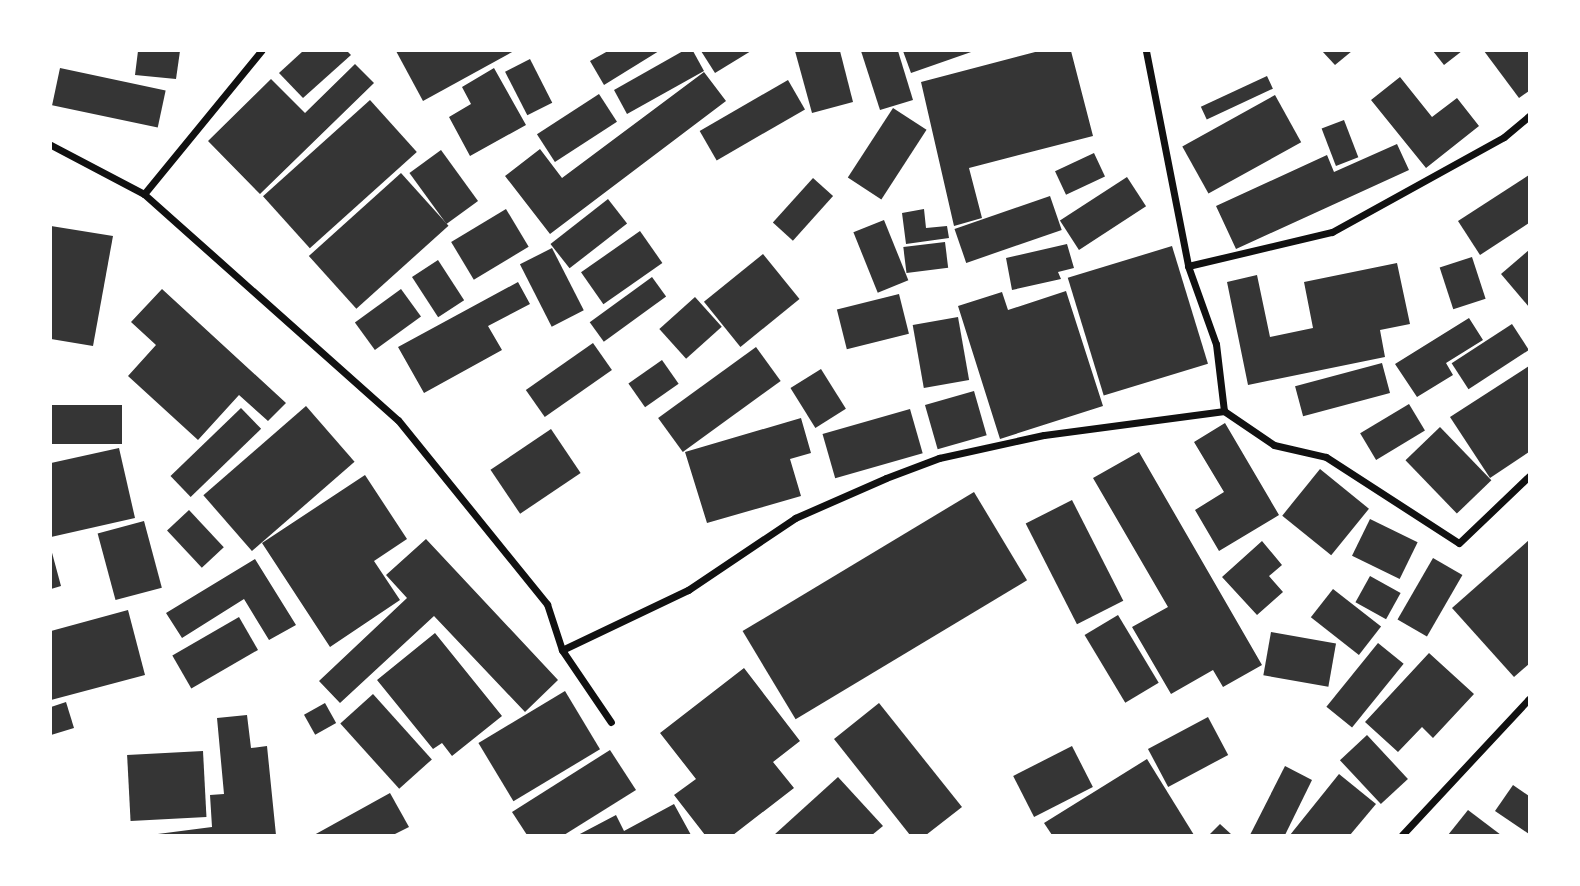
<!DOCTYPE html>
<style>
body{margin:0}
#map{position:relative;width:1580px;height:886px;overflow:hidden;background:#fff;font-family:Karla,sans-serif}
div>[style]{position:absolute}
.building>*{inset:0;background:#353535;transform-origin:0 0}
.minor>*{height:7px;margin:-3.5px;padding:0 3.5px;transform-origin:3.5px;border-radius:3.5px;background:#111}
span{translate:-50% -50%;white-space:nowrap;text-align:center;line-height:1.15;-webkit-text-stroke:7px #fff;paint-order:stroke}
.frame{position:absolute;inset:0;border:52px solid #fff;pointer-events:none}
</style>
<div id="map">
<div class="building">
<i style="clip-path:polygon(138px 51px,180px 51px,176px 79px,135px 75px)"></i>
<i style="clip-path:polygon(303px 51px,347px 51px,351px 55px,303px 98px,279px 73px)"></i>
<i style="clip-path:polygon(396px 51px,514px 51px,423px 101px)"></i>
<i style="clip-path:polygon(608px 51px,659px 51px,604px 85px,590px 61px)"></i>
<i style="clip-path:polygon(683px 51px,693px 51px,704px 71px,627px 114px,614px 90px)"></i>
<i style="clip-path:polygon(701px 51px,751px 51px,715px 73px)"></i>
<i style="clip-path:polygon(795px 51px,840px 51px,853px 102px,812px 113px)"></i>
<i style="clip-path:polygon(861px 51px,898px 51px,913px 100px,880px 110px)"></i>
<i style="clip-path:polygon(903px 51px,974px 51px,911px 73px)"></i>
<i style="clip-path:polygon(1039px 51px,1071px 51px,1093px 136px,969px 168px,982px 218px,954px 226px,921px 82px)"></i>
<i style="clip-path:polygon(1322px 51px,1352px 51px,1335px 65px)"></i>
<i style="clip-path:polygon(1433px 51px,1462px 51px,1444px 65px)"></i>
<i style="clip-path:polygon(1484px 51px,1529px 51px,1529px 91px,1519px 98px)"></i>
<i style="left:530px;top:59px;width:49px;height:28px;rotate:63deg"></i>
<i style="clip-path:polygon(355px 64px,374px 83px,260px 194px,208px 141px,271px 79px,305px 113px)"></i>
<i style="left:60px;top:68px;width:108px;height:38px;rotate:12deg"></i>
<i style="clip-path:polygon(494px 68px,526px 125px,470px 156px,449px 117px,471px 104px,462px 87px)"></i>
<i style="clip-path:polygon(704px 72px,726px 101px,550px 234px,505px 176px,540px 149px,562px 178px)"></i>
<i style="left:1267px;top:76px;width:14px;height:73px;rotate:65deg"></i>
<i style="clip-path:polygon(1400px 77px,1432px 117px,1457px 98px,1479px 126px,1426px 168px,1371px 100px)"></i>
<i style="left:788px;top:80px;width:34px;height:102px;rotate:60deg"></i>
<i style="left:599px;top:94px;width:33px;height:74px;rotate:57deg"></i>
<i style="left:1275px;top:95px;width:54px;height:106px;rotate:61deg"></i>
<i style="left:370px;top:100px;width:70px;height:144px;rotate:48deg"></i>
<i style="left:893px;top:108px;width:40px;height:83px;rotate:33deg"></i>
<i style="left:1344px;top:120px;width:40px;height:24px;rotate:69deg"></i>
<i style="clip-path:polygon(1397px 144px,1409px 170px,1236px 249px,1216px 206px,1327px 155px,1334px 172px)"></i>
<i style="left:441px;top:150px;width:63px;height:39px;rotate:54deg"></i>
<i style="left:1094px;top:153px;width:26px;height:43px;rotate:65deg"></i>
<i style="left:401px;top:173px;width:71px;height:124px;rotate:48deg"></i>
<i style="clip-path:polygon(1529px 175px,1529px 223px,1480px 255px,1458px 221px)"></i>
<i style="left:1127px;top:177px;width:35px;height:80px;rotate:57deg"></i>
<i style="left:813px;top:178px;width:27px;height:60px;rotate:42deg"></i>
<i style="left:1050px;top:196px;width:36px;height:101px;rotate:71deg"></i>
<i style="left:608px;top:199px;width:31px;height:73px;rotate:52deg"></i>
<i style="left:506px;top:209px;width:44px;height:64px;rotate:59deg"></i>
<i style="clip-path:polygon(924px 209px,926px 228px,947px 226px,949px 238px,906px 244px,902px 213px)"></i>
<i style="left:884px;top:220px;width:65px;height:33px;rotate:68deg"></i>
<i style="clip-path:polygon(51px 226px,113px 236px,93px 346px,51px 339px)"></i>
<i style="left:640px;top:231px;width:39px;height:72px;rotate:55deg"></i>
<i style="left:945px;top:242px;width:26px;height:42px;rotate:83deg"></i>
<i style="clip-path:polygon(1067px 244px,1074px 268px,1058px 272px,1061px 279px,1012px 290px,1006px 258px)"></i>
<i style="left:1172px;top:246px;width:123px;height:109px;rotate:73deg"></i>
<i style="left:552px;top:248px;width:70px;height:36px;rotate:63deg"></i>
<i style="clip-path:polygon(1529px 250px,1529px 307px,1501px 274px)"></i>
<i style="left:763px;top:254px;width:58px;height:76px;rotate:51deg"></i>
<i style="left:1472px;top:257px;width:44px;height:34px;rotate:72deg"></i>
<i style="left:438px;top:260px;width:48px;height:31px;rotate:57deg"></i>
<i style="clip-path:polygon(1397px 263px,1410px 324px,1380px 330px,1385px 357px,1248px 385px,1227px 282px,1257px 275px,1270px 337px,1313px 328px,1304px 282px)"></i>
<i style="left:652px;top:277px;width:24px;height:77px;rotate:54deg"></i>
<i style="clip-path:polygon(518px 282px,530px 304px,488px 326px,502px 350px,424px 393px,398px 347px)"></i>
<i style="clip-path:polygon(162px 289px,286px 403px,268px 421px,239px 395px,198px 440px,128px 376px,156px 345px,131px 322px)"></i>
<i style="left:401px;top:289px;width:34px;height:57px;rotate:54deg"></i>
<i style="clip-path:polygon(1066px 291px,1103px 406px,1000px 439px,958px 306px,1002px 292px,1008px 310px)"></i>
<i style="left:899px;top:294px;width:41px;height:64px;rotate:76deg"></i>
<i style="left:695px;top:297px;width:40px;height:48px;rotate:48deg"></i>
<i style="left:958px;top:317px;width:64px;height:46px;rotate:80deg"></i>
<i style="clip-path:polygon(1469px 318px,1483px 340px,1446px 363px,1453px 375px,1417px 397px,1395px 364px)"></i>
<i style="left:1512px;top:324px;width:31px;height:72px;rotate:57deg"></i>
<i style="left:593px;top:343px;width:33px;height:82px;rotate:55deg"></i>
<i style="left:756px;top:347px;width:42px;height:121px;rotate:54deg"></i>
<i style="left:662px;top:360px;width:29px;height:41px;rotate:55deg"></i>
<i style="left:1382px;top:363px;width:31px;height:90px;rotate:75deg"></i>
<i style="clip-path:polygon(1529px 366px,1529px 452px,1490px 478px,1450px 417px)"></i>
<i style="left:821px;top:369px;width:47px;height:36px;rotate:58deg"></i>
<i style="left:974px;top:391px;width:46px;height:51px;rotate:74deg"></i>
<i style="left:1409px;top:404px;width:31px;height:57px;rotate:59deg"></i>
<i style="left:122px;top:405px;width:39px;height:71px;rotate:90deg"></i>
<i style="left:306px;top:406px;width:74px;height:136px;rotate:49deg"></i>
<i style="left:241px;top:408px;width:29px;height:98px;rotate:46deg"></i>
<i style="left:910px;top:409px;width:46px;height:91px;rotate:74deg"></i>
<i style="clip-path:polygon(801px 418px,811px 453px,790px 459px,801px 496px,707px 523px,685px 452px)"></i>
<i style="clip-path:polygon(1225px 423px,1279px 515px,1219px 551px,1195px 510px,1224px 492px,1194px 442px)"></i>
<i style="left:1440px;top:427px;width:74px;height:48px;rotate:46deg"></i>
<i style="left:551px;top:429px;width:53px;height:73px;rotate:56deg"></i>
<i style="clip-path:polygon(119px 448px,135px 518px,51px 537px,51px 463px)"></i>
<i style="clip-path:polygon(1139px 452px,1262px 665px,1223px 687px,1213px 670px,1171px 694px,1132px 627px,1168px 607px,1093px 478px)"></i>
<i style="left:1320px;top:469px;width:63px;height:60px;rotate:39deg"></i>
<i style="clip-path:polygon(365px 475px,407px 539px,374px 561px,400px 600px,330px 647px,262px 543px)"></i>
<i style="left:974px;top:492px;width:103px;height:270px;rotate:59deg"></i>
<i style="left:1072px;top:500px;width:113px;height:52px;rotate:63deg"></i>
<i style="left:189px;top:510px;width:51px;height:30px;rotate:47deg"></i>
<i style="left:1370px;top:519px;width:53px;height:41px;rotate:26deg"></i>
<i style="left:144px;top:521px;width:69px;height:48px;rotate:75deg"></i>
<i style="clip-path:polygon(426px 539px,558px 680px,525px 712px,434px 616px,340px 703px,319px 681px,407px 598px,386px 575px)"></i>
<i style="clip-path:polygon(1529px 540px,1529px 664px,1514px 677px,1452px 608px)"></i>
<i style="clip-path:polygon(1262px 541px,1282px 565px,1269px 576px,1283px 592px,1257px 615px,1222px 577px)"></i>
<i style="clip-path:polygon(51px 549px,61px 586px,51px 589px)"></i>
<i style="left:1433px;top:558px;width:34px;height:71px;rotate:30deg"></i>
<i style="clip-path:polygon(255px 559px,296px 625px,269px 640px,244px 599px,182px 638px,166px 613px)"></i>
<i style="left:1370px;top:576px;width:35px;height:30px;rotate:29deg"></i>
<i style="left:1333px;top:589px;width:61px;height:36px;rotate:38deg"></i>
<i style="clip-path:polygon(128px 610px,145px 675px,51px 700px,51px 631px)"></i>
<i style="left:1118px;top:615px;width:79px;height:39px;rotate:59deg"></i>
<i style="left:239px;top:617px;width:38px;height:77px;rotate:60deg"></i>
<i style="left:1271px;top:632px;width:66px;height:44px;rotate:10deg"></i>
<i style="clip-path:polygon(435px 633px,502px 716px,452px 756px,442px 743px,433px 749px,377px 680px)"></i>
<i style="left:1378px;top:643px;width:33px;height:82px;rotate:39deg"></i>
<i style="clip-path:polygon(1429px 653px,1474px 694px,1433px 738px,1422px 727px,1398px 752px,1365px 722px)"></i>
<i style="clip-path:polygon(744px 668px,800px 741px,773px 762px,794px 788px,733px 835px,705px 835px,674px 795px,696px 779px,660px 733px)"></i>
<i style="left:565px;top:691px;width:68px;height:101px;rotate:59deg"></i>
<i style="left:373px;top:694px;width:88px;height:44px;rotate:48deg"></i>
<i style="clip-path:polygon(66px 702px,74px 728px,51px 735px,51px 707px)"></i>
<i style="left:325px;top:703px;width:23px;height:24px;rotate:61deg"></i>
<i style="clip-path:polygon(879px 703px,962px 807px,926px 835px,910px 835px,834px 739px)"></i>
<i style="clip-path:polygon(247px 715px,251px 748px,267px 746px,276px 835px,150px 835px,212px 827px,210px 795px,224px 794px,217px 718px)"></i>
<i style="left:1208px;top:717px;width:43px;height:68px;rotate:62deg"></i>
<i style="left:1367px;top:735px;width:60px;height:37px;rotate:47deg"></i>
<i style="left:1072px;top:746px;width:46px;height:66px;rotate:63deg"></i>
<i style="clip-path:polygon(610px 750px,636px 790px,564px 835px,527px 835px,512px 812px)"></i>
<i style="left:203px;top:751px;width:66px;height:76px;rotate:87deg"></i>
<i style="clip-path:polygon(1147px 759px,1194px 835px,1052px 835px,1044px 823px)"></i>
<i style="clip-path:polygon(1285px 766px,1312px 780px,1285px 835px,1250px 835px)"></i>
<i style="clip-path:polygon(1339px 774px,1376px 804px,1350px 835px,1290px 835px)"></i>
<i style="clip-path:polygon(838px 777px,883px 826px,872px 835px,774px 835px)"></i>
<i style="clip-path:polygon(1513px 785px,1529px 796px,1529px 834px,1495px 811px)"></i>
<i style="clip-path:polygon(390px 793px,409px 827px,393px 835px,314px 835px)"></i>
<i style="clip-path:polygon(674px 804px,691px 835px,578px 835px,616px 815px,624px 831px)"></i>
<i style="clip-path:polygon(1468px 810px,1501px 835px,1448px 835px)"></i>
<i style="clip-path:polygon(1220px 824px,1232px 835px,1209px 835px)"></i>
</div>
<div class="minor">
<i style="left:1146px;top:51px;width:219px;rotate:78.9deg"></i>
<i style="left:1188px;top:266px;width:83px;rotate:70.3deg"></i>
<i style="left:1216px;top:344px;width:67px;rotate:83.2deg"></i>
<i style="left:51px;top:145px;width:105px;rotate:27.8deg"></i>
<i style="left:144px;top:194px;width:340px;rotate:41.7deg"></i>
<i style="left:398px;top:420px;width:237px;rotate:51deg"></i>
<i style="left:547px;top:604px;width:48px;rotate:71.9deg"></i>
<i style="left:562px;top:650px;width:140px;rotate:-25.5deg"></i>
<i style="left:688px;top:590px;width:129px;rotate:-33.9deg"></i>
<i style="left:795px;top:518px;width:99px;rotate:-23.7deg"></i>
<i style="left:886px;top:478px;width:57px;rotate:-20.7deg"></i>
<i style="left:939px;top:458px;width:107px;rotate:-12.4deg"></i>
<i style="left:1044px;top:435px;width:182px;rotate:-7.6deg"></i>
<i style="left:1224px;top:411px;width:60px;rotate:34.2deg"></i>
<i style="left:1274px;top:445px;width:53px;rotate:13deg"></i>
<i style="left:1326px;top:457px;width:158px;rotate:32.9deg"></i>
<i style="left:1459px;top:543px;width:97px;rotate:-43.7deg"></i>
<i style="left:144px;top:194px;width:185px;rotate:-50.7deg"></i>
<i style="left:1188px;top:266px;width:148px;rotate:-13.3deg"></i>
<i style="left:1332px;top:232px;width:196px;rotate:-28.9deg"></i>
<i style="left:1504px;top:137px;width:33px;rotate:-40deg"></i>
<i style="left:562px;top:650px;width:87px;rotate:55.8deg"></i>
<i style="left:1402px;top:835px;width:186px;rotate:-47deg"></i>
</div>
<div class="frame"></div>
</div>
